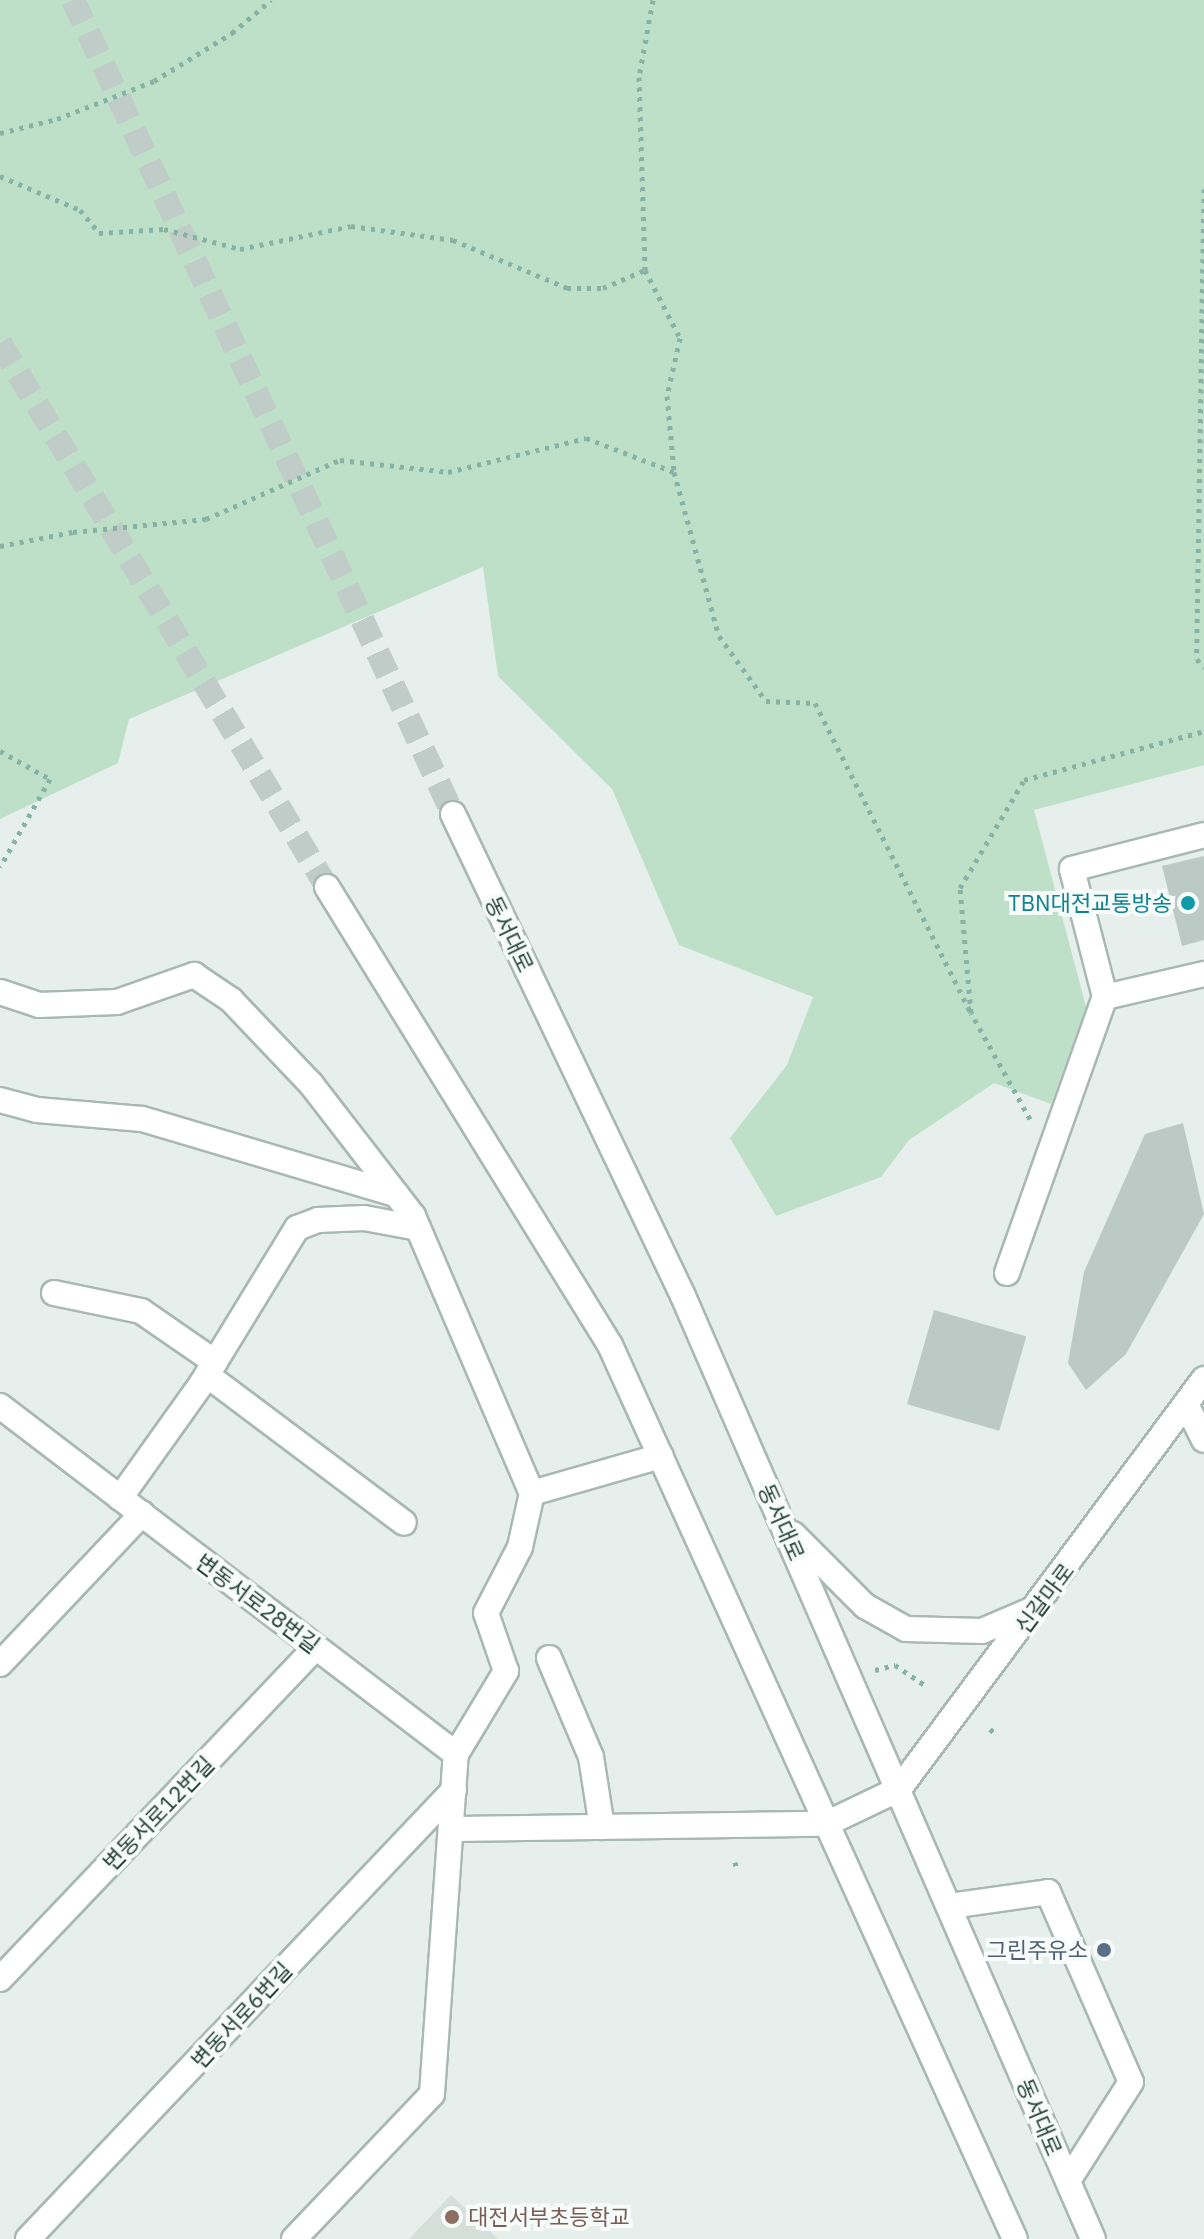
<!DOCTYPE html>
<meta charset="utf-8">
<style>
body{margin:0}
#map{position:relative;width:1204px;height:2239px;overflow:hidden;background:#e6efeb;font-family:"IBM Plex Sans","Noto Sans KR",sans-serif}
div>[style]{position:absolute}
.built>*{inset:0;background:#d4dfda}
.green>*{inset:0;background:#bfe0c8}
.building>*{inset:0;background:#bbcac4;transform-origin:0 0}
.minor-tunnel>*{height:24px;margin-top:-12px;transform-origin:0;background:repeating-linear-gradient(90deg,#bfccc8 0 24px,transparent 0 36px)}
.path>*{height:5px;margin-top:-2.5px;transform-origin:0;background:repeating-linear-gradient(90deg,#86b3a5 0 4px,transparent 0 10px)}
.roads{filter:drop-shadow(2px 0 #a8b8b2) drop-shadow(-2px 0 #a8b8b2) drop-shadow(0 2px #a8b8b2) drop-shadow(0 -2px #a8b8b2)}
.minor>*{height:24px;margin:-12px;padding:0 12px;transform-origin:12px;border-radius:12px;background:#fff}
.dots>*{width:22px;height:22px;translate:-50% -50%;box-sizing:border-box;border:4px solid #f7fbf9;border-radius:50%}
span{translate:-50% -50%;white-space:nowrap;text-align:center;line-height:1.15;-webkit-text-stroke:8px #f7fbf9;paint-order:stroke}
.culture-label{font-size:22px;color:#0d838f}
.right{translate:-100% -50%;text-align:right}
.street-label{font-size:22px;color:#24423a}
.service-label{font-size:22px;color:#4e5e75}
.education-label{font-size:22px;color:#785e54}
.left{translate:0 -50%;text-align:left}
</style>
<div id="map">
<div class="built">
<i style="clip-path:polygon(451px 2195px,498px 2239px,409px 2239px)"></i>
</div>
<div class="green">
<i style="clip-path:polygon(0 0,1204px 0,1204px 765px,1034px 810px,1086px 1007px,1051px 1104px,994px 1083px,909px 1140px,881px 1177px,776px 1216px,730px 1138px,787px 1065px,813px 997px,679px 945px,612px 789px,498px 676px,483px 567px,129px 719px,118px 763px,0 819px)"></i>
</div>
<div class="building">
<i style="clip-path:polygon(1204px 856px,1204px 940px,1182px 946px,1162px 866px)"></i>
<i style="clip-path:polygon(1183px 1123px,1204px 1214px,1126px 1354px,1086px 1390px,1068px 1363px,1084px 1272px,1145px 1134px)"></i>
<i style="left:934px;top:1310px;width:96px;height:98px;rotate:16deg"></i>
</div>
<div class="minor-tunnel">
<i style="left:73px;top:0;width:898px;rotate:64.98deg"></i>
<i style="left:0;top:343px;width:635px;rotate:58.99deg"></i>
</div>
<div class="path">
<i style="left:653px;top:0;width:78px;rotate:100.3deg"></i>
<i style="left:639px;top:77px;width:193px;rotate:88.2deg"></i>
<i style="left:645px;top:270px;width:76px;rotate:62.8deg"></i>
<i style="left:680px;top:338px;width:59px;rotate:102.6deg"></i>
<i style="left:667px;top:396px;width:76px;rotate:84.7deg"></i>
<i style="left:674px;top:472px;width:170px;rotate:74.7deg"></i>
<i style="left:719px;top:636px;width:80px;rotate:54.1deg"></i>
<i style="left:766px;top:701px;width:49px;rotate:2.3deg"></i>
<i style="left:815px;top:703px;width:347px;rotate:63.3deg"></i>
<i style="left:0;top:133px;width:59px;rotate:-13.8deg"></i>
<i style="left:57px;top:119px;width:104px;rotate:-21.4deg"></i>
<i style="left:154px;top:81px;width:92px;rotate:-31.6deg"></i>
<i style="left:232px;top:33px;width:51px;rotate:-40.2deg"></i>
<i style="left:0;top:176px;width:87px;rotate:23deg"></i>
<i style="left:80px;top:210px;width:30px;rotate:50deg"></i>
<i style="left:99px;top:233px;width:65px;rotate:-3.5deg"></i>
<i style="left:164px;top:229px;width:79px;rotate:14.7deg"></i>
<i style="left:240px;top:249px;width:113px;rotate:-11.7deg"></i>
<i style="left:351px;top:226px;width:103px;rotate:7.8deg"></i>
<i style="left:453px;top:240px;width:124px;rotate:22.8deg"></i>
<i style="left:567px;top:288px;width:36px"></i>
<i style="left:603px;top:288px;width:46px;rotate:-23.2deg"></i>
<i style="left:1204px;top:189px;width:470px;rotate:90.9deg"></i>
<i style="left:1197px;top:659px;width:11px;rotate:52deg"></i>
<i style="left:0;top:546px;width:74px;rotate:-10.9deg"></i>
<i style="left:73px;top:532px;width:134px;rotate:-5.6deg"></i>
<i style="left:206px;top:519px;width:146px;rotate:-23.8deg"></i>
<i style="left:340px;top:460px;width:109px;rotate:6.3deg"></i>
<i style="left:448px;top:472px;width:142px;rotate:-13.8deg"></i>
<i style="left:586px;top:438px;width:94px;rotate:21.1deg"></i>
<i style="left:0;top:751px;width:57px;rotate:29.2deg"></i>
<i style="left:50px;top:779px;width:101px;rotate:119.6deg"></i>
<i style="left:1030px;top:1119px;width:121px;rotate:-119.1deg"></i>
<i style="left:971px;top:1013px;width:125px;rotate:-95deg"></i>
<i style="left:960px;top:888px;width:126px;rotate:-59.3deg"></i>
<i style="left:1024px;top:780px;width:187px;rotate:-15.2deg"></i>
<i style="left:875px;top:1670px;width:21px;rotate:-14deg"></i>
<i style="left:895px;top:1665px;width:36px;rotate:34deg"></i>
<i style="left:990px;top:1729px;width:8px;rotate:40deg"></i>
<i style="left:735px;top:1862px;width:9px;rotate:77deg"></i>
</div>
<div class="roads">
<div class="minor">
<i style="left:453px;top:814px;width:534px;rotate:64.49deg"></i>
<i style="left:683px;top:1296px;width:1028px;rotate:66.5deg"></i>
<i style="left:327px;top:887px;width:538px;rotate:58.29deg"></i>
<i style="left:610px;top:1345px;width:981px;rotate:65.63deg"></i>
<i style="left:0;top:992px;width:41px;rotate:18.4deg"></i>
<i style="left:39px;top:1005px;width:78px;rotate:-2.2deg"></i>
<i style="left:117px;top:1002px;width:82px;rotate:-19.3deg"></i>
<i style="left:194px;top:975px;width:45px;rotate:34deg"></i>
<i style="left:231px;top:1000px;width:116px;rotate:46.4deg"></i>
<i style="left:311px;top:1084px;width:167px;rotate:52.3deg"></i>
<i style="left:413px;top:1216px;width:301px;rotate:66.8deg"></i>
<i style="left:532px;top:1493px;width:134px;rotate:-16deg"></i>
<i style="left:1105px;top:997px;width:102px;rotate:-13.1deg"></i>
<i style="left:0;top:1100px;width:38px;rotate:15deg"></i>
<i style="left:37px;top:1110px;width:105px;rotate:4.9deg"></i>
<i style="left:142px;top:1119px;width:265px;rotate:16.5deg"></i>
<i style="left:1007px;top:1273px;width:293px;rotate:-70.5deg"></i>
<i style="left:1105px;top:997px;width:132px;rotate:-104.5deg"></i>
<i style="left:1072px;top:869px;width:136px;rotate:-14.4deg"></i>
<i style="left:54px;top:1293px;width:89px;rotate:11.7deg"></i>
<i style="left:141px;top:1311px;width:90px;rotate:34.6deg"></i>
<i style="left:207px;top:1375px;width:246px;rotate:36.9deg"></i>
<i style="left:1186px;top:1404px;width:40px;rotate:63.4deg"></i>
<i style="left:0;top:1406px;width:574px;rotate:37.35deg"></i>
<i style="left:120px;top:1498px;width:141px;rotate:-54.5deg"></i>
<i style="left:202px;top:1383px;width:182px;rotate:-58.5deg"></i>
<i style="left:297px;top:1228px;width:22px;rotate:-21deg"></i>
<i style="left:318px;top:1220px;width:46px;rotate:-2.5deg"></i>
<i style="left:364px;top:1218px;width:55px;rotate:10.5deg"></i>
<i style="left:793px;top:1534px;width:102px;rotate:45deg"></i>
<i style="left:865px;top:1606px;width:47px;rotate:29.3deg"></i>
<i style="left:906px;top:1629px;width:76px;rotate:1.5deg"></i>
<i style="left:982px;top:1631px;width:59px;rotate:-23.1deg"></i>
<i style="left:549px;top:1658px;width:108px;rotate:67deg"></i>
<i style="left:591px;top:1757px;width:71px;rotate:81.1deg"></i>
<i style="left:0;top:1664px;width:207px;rotate:-46.6deg"></i>
<i style="left:451px;top:1829px;width:375px;rotate:-0.8deg"></i>
<i style="left:826px;top:1824px;width:81px;rotate:-25.6deg"></i>
<i style="left:899px;top:1789px;width:511px;rotate:-53.35deg"></i>
<i style="left:950px;top:1906px;width:99px;rotate:-8.1deg"></i>
<i style="left:1048px;top:1892px;width:207px;rotate:66.4deg"></i>
<i style="left:1131px;top:2082px;width:117px;rotate:122.5deg"></i>
<i style="left:0;top:1979px;width:458px;rotate:-46.4deg"></i>
<i style="left:28px;top:2239px;width:619px;rotate:-46.51deg"></i>
<i style="left:294px;top:2239px;width:200px;rotate:-46.4deg"></i>
<i style="left:432px;top:2094px;width:341px;rotate:-86deg"></i>
<i style="left:456px;top:1754px;width:97px;rotate:-58.9deg"></i>
<i style="left:506px;top:1671px;width:61px;rotate:-109deg"></i>
<i style="left:486px;top:1613px;width:74px;rotate:-62.7deg"></i>
<i style="left:520px;top:1547px;width:55px;rotate:-77.5deg"></i>
</div>
</div>
<div class="dots">
<i style="left:1188px;top:903px;background:#0f9aa8"></i>
<i style="left:1104px;top:1950px;background:#5c6f8a"></i>
<i style="left:452px;top:2217px;background:#8d6e63"></i>
</div>
<div class="culture-label">
<span class="right" style="left:1172px;top:903px">TBN대전교통방송</span>
</div>
<div class="street-label">
<span style="left:510px;top:934px;rotate:64deg">동서대로</span>
<span style="left:782px;top:1522px;rotate:66deg">동서대로</span>
<span style="left:1044px;top:1598px;rotate:-53deg">신갈마로</span>
<span style="left:258px;top:1603px;rotate:37deg">변동서로28번길</span>
<span style="left:158px;top:1813px;rotate:-46deg">변동서로12번길</span>
<span style="left:241px;top:2015px;rotate:-47deg">변동서로6번길</span>
<span style="left:1040px;top:2117px;rotate:67deg">동서대로</span>
</div>
<div class="service-label">
<span class="right" style="left:1088px;top:1950px">그린주유소</span>
</div>
<div class="education-label">
<span class="left" style="left:468px;top:2217px">대전서부초등학교</span>
</div>
</div>
